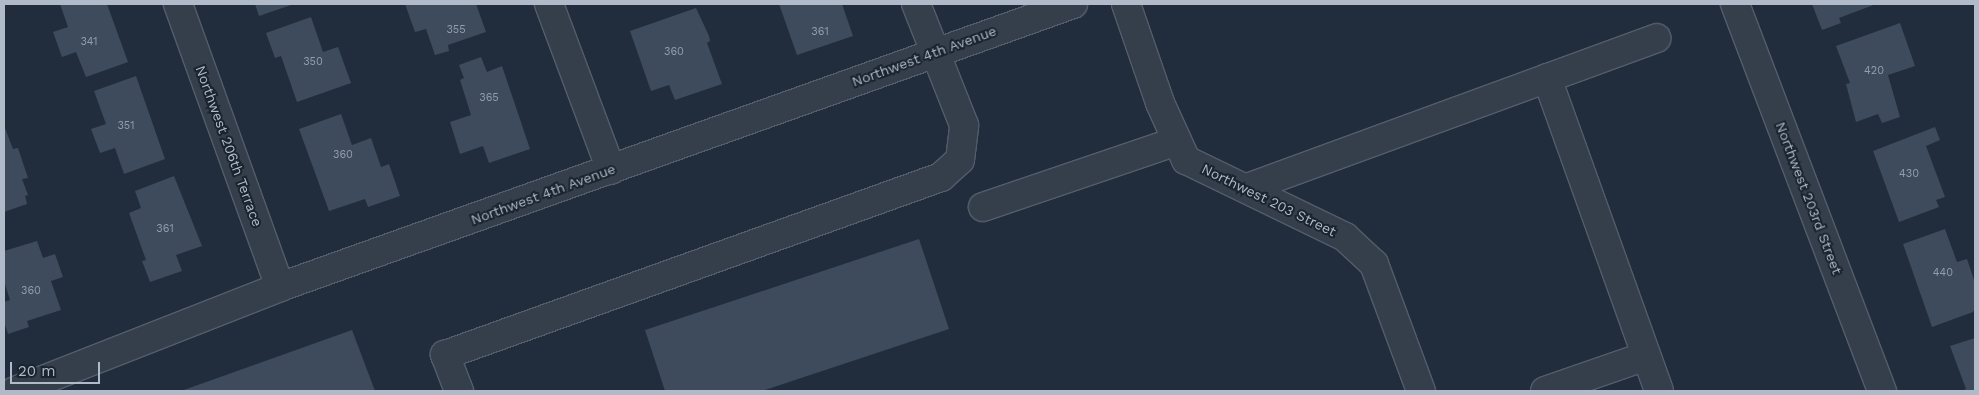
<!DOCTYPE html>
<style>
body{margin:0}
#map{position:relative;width:1979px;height:395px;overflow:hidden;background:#212d3c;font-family:"Work Sans",sans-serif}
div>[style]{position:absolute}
.building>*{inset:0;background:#3d4b5c}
.roads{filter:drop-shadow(1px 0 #535d6a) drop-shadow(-1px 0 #535d6a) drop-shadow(0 1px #535d6a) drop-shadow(0 -1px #535d6a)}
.street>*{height:28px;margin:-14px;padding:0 14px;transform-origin:14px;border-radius:14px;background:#353f4c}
span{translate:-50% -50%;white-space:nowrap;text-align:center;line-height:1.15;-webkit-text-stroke:4px #1a2431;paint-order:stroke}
.number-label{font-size:11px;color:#939ead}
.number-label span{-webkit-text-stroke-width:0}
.street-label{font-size:14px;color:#b0bac8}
.frame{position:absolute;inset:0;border:5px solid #b0bac8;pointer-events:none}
.scale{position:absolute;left:10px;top:362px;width:90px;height:22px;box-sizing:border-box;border:2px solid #b0bac8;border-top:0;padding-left:6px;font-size:15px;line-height:18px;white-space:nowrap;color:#b0bac8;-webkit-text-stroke:4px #1a2431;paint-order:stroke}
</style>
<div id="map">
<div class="building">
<i style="clip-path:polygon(60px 4px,107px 4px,128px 62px,86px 77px,76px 52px,62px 57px,53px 32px,68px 27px)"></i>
<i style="clip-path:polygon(255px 4px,294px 4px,259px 16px)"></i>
<i style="clip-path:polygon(405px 4px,476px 4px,486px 32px,448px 45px,449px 51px,435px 55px,426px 29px,415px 32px)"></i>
<i style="clip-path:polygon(779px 4px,842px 4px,853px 36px,797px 55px)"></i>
<i style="clip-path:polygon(1812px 4px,1876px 4px,1839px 18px,1841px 23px,1822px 30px)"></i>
<i style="clip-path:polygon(696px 8px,709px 36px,710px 41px,707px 43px,722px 84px,675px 100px,669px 85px,651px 91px,630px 31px)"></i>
<i style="clip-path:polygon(311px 17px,323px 52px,338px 47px,351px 83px,297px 102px,281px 56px,275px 58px,266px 33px)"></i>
<i style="clip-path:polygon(1900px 23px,1915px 66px,1888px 75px,1900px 117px,1882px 123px,1878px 114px,1856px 122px,1846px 84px,1850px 83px,1836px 46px)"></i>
<i style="clip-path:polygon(481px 57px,487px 72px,502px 66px,530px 149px,489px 163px,483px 146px,460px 154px,450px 122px,471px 115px,460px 80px,464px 78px,459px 65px)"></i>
<i style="clip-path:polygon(136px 76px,165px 159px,124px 174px,115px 148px,100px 153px,91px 129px,106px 124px,94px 91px)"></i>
<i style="clip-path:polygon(341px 114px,352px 145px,371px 138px,381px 167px,389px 164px,400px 196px,368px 207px,365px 199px,329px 211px,299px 129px)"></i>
<i style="clip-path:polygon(1935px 127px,1940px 140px,1926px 146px,1945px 197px,1936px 200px,1939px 207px,1899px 222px,1873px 151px)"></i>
<i style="clip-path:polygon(5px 128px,13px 149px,18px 148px,28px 178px,22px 179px,28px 195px,25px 196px,27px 204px,4px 212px)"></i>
<i style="clip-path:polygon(174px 176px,202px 246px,176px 255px,182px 271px,150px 282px,142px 261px,146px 260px,129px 213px,141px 208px,135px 191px)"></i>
<i style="clip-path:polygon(1945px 229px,1957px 262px,1967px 259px,1975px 283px,1975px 308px,1973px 312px,1932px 327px,1903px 244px)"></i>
<i style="clip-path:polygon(919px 239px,949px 329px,762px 391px,665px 391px,645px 330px)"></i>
<i style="clip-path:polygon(37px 241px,43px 258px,55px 254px,63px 277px,51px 281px,61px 310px,27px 321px,29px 327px,8px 334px,4px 322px,4px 302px,10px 300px,4px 281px,4px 251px)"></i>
<i style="clip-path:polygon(352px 330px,375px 391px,181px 391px)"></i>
<i style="clip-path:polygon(1975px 338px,1975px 391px,1961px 391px,1966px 389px,1950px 346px)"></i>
</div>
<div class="roads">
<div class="street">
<i style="left:178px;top:4px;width:301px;rotate:70.2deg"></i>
<i style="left:549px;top:4px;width:177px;rotate:69.5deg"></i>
<i style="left:1126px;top:4px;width:105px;rotate:71deg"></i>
<i style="left:1160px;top:103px;width:63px;rotate:65.5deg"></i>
<i style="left:1186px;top:160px;width:177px;rotate:25.8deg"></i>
<i style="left:1345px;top:237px;width:40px;rotate:43deg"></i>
<i style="left:1374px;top:264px;width:135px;rotate:69.7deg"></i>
<i style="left:1735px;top:4px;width:414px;rotate:69.2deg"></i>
<i style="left:1547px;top:78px;width:332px;rotate:70.3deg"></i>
<i style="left:1247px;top:188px;width:436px;rotate:-20.1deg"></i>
<i style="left:983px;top:207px;width:205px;rotate:-18.8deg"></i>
<i style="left:15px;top:391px;width:285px;rotate:-21.4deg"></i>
<i style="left:280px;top:287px;width:842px;rotate:-19.64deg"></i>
<i style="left:459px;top:391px;width:39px;rotate:-111deg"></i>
<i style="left:445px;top:355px;width:527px;rotate:-19.74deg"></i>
<i style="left:941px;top:177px;width:25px;rotate:-42deg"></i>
<i style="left:960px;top:160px;width:35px;rotate:-83deg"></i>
<i style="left:964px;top:125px;width:130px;rotate:-111.6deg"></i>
<i style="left:1545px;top:391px;width:107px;rotate:-19.1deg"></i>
</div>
</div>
<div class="number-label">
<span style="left:456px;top:30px">355</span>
<span style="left:820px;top:32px">361</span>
<span style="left:89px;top:42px">341</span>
<span style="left:674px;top:52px">360</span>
<span style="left:313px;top:62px">350</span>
<span style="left:1874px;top:71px">420</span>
<span style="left:489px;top:98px">365</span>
<span style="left:126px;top:126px">351</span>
<span style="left:343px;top:155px">360</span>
<span style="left:1909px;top:174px">430</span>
<span style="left:165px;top:229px">361</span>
<span style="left:1943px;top:273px">440</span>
<span style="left:31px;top:291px">360</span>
</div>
<div class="street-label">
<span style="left:924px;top:56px;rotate:-20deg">Northwest 4th Avenue</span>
<span style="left:229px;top:146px;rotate:70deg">Northwest 206th Terrace</span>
<span style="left:543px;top:194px;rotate:-20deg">Northwest 4th Avenue</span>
<span style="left:1809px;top:198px;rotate:69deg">Northwest 203rd Street</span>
<span style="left:1269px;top:200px;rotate:26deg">Northwest 203 Street</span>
</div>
<div class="frame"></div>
<div class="scale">20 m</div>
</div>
